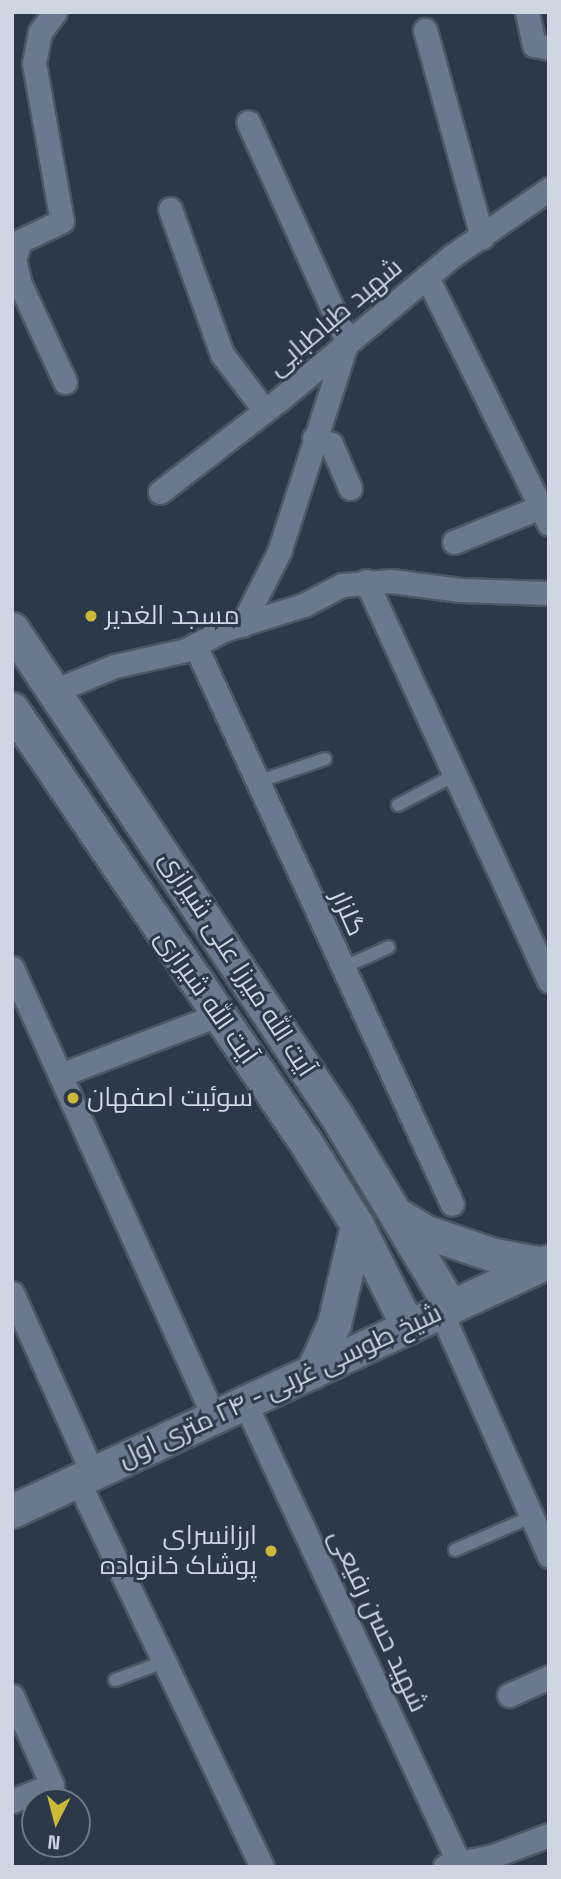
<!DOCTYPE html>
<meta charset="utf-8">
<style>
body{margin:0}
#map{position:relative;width:561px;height:1879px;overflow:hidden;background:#2c394b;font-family:"Space Grotesk",Cairo,sans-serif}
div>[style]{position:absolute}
.roads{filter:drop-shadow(2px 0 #4c5765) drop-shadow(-2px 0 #4c5765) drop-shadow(0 2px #4c5765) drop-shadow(0 -2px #4c5765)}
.lane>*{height:12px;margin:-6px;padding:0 6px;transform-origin:6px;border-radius:6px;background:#6a798d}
.street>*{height:23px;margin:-11.5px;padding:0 11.5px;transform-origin:11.5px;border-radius:11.5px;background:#6a798d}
.secondary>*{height:33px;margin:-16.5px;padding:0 16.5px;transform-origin:16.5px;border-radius:16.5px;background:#6a798d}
.dots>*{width:19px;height:19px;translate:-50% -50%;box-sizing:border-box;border:4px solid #2c394b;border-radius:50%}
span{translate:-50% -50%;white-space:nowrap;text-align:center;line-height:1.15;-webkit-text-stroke:6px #2c394b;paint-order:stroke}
.street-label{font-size:26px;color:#ced6e1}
.poi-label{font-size:26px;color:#ced6e1}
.left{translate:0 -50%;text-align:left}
.right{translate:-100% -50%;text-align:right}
.frame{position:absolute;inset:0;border:14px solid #ced6e1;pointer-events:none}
.north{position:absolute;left:21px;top:1788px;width:70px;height:70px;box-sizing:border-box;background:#2c394b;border:2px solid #6d7887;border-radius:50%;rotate:186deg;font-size:19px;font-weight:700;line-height:28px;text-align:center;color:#ced6e1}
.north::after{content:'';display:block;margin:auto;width:24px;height:32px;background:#cdb938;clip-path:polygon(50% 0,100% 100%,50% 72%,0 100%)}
</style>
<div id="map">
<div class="roads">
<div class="lane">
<i style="left:257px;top:782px;width:72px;rotate:-18.7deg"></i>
<i style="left:398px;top:805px;width:64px;rotate:-27.8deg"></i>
<i style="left:342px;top:968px;width:51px;rotate:-24.1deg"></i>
<i style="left:455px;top:1550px;width:83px;rotate:-23.5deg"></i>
<i style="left:115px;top:1680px;width:52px;rotate:-20.2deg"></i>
</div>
<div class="street">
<i style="left:55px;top:12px;width:25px;rotate:127deg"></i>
<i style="left:40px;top:32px;width:32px;rotate:101deg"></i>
<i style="left:34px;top:63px;width:160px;rotate:80deg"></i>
<i style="left:62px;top:221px;width:47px;rotate:154.5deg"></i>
<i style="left:20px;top:241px;width:19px;rotate:108deg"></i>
<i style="left:14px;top:259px;width:26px;rotate:77deg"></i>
<i style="left:20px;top:284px;width:108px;rotate:65.3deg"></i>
<i style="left:527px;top:12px;width:34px;rotate:78deg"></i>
<i style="left:534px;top:45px;width:15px;rotate:11deg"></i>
<i style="left:425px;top:30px;width:215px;rotate:74.6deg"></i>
<i style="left:170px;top:209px;width:154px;rotate:70.3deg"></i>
<i style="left:222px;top:354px;width:71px;rotate:53deg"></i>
<i style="left:427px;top:277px;width:275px;rotate:63.7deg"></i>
<i style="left:314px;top:438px;width:18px;rotate:19deg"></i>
<i style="left:331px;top:444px;width:48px;rotate:66.6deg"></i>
<i style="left:160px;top:492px;width:150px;rotate:-37.7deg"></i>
<i style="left:279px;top:400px;width:225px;rotate:-39.8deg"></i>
<i style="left:452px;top:256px;width:118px;rotate:-34.6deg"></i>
<i style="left:454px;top:542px;width:93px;rotate:-22.1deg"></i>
<i style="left:366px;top:581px;width:440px;rotate:65.4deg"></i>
<i style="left:242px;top:625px;width:82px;rotate:-63.1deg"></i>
<i style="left:279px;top:552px;width:222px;rotate:-72.1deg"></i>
<i style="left:347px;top:341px;width:240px;rotate:-114.3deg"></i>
<i style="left:195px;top:645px;width:615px;rotate:65.31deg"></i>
<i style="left:54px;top:691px;width:66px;rotate:-22.3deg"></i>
<i style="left:115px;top:666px;width:73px;rotate:-12.7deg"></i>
<i style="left:186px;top:650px;width:42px;rotate:-28.4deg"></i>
<i style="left:223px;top:630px;width:85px;rotate:-17.2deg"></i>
<i style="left:304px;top:605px;width:43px;rotate:-27.8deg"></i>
<i style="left:342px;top:585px;width:49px;rotate:-4.7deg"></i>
<i style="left:391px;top:581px;width:70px;rotate:7.4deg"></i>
<i style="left:460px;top:590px;width:89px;rotate:1.9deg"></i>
<i style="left:12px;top:968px;width:492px;rotate:65.8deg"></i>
<i style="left:60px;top:1075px;width:169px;rotate:-20.8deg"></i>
<i style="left:12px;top:1293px;width:198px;rotate:65.9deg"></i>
<i style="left:441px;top:1312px;width:267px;rotate:66.1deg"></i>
<i style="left:245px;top:1403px;width:507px;rotate:65.05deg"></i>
<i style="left:78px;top:1481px;width:428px;rotate:64.5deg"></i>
<i style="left:509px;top:1695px;width:44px;rotate:-24.2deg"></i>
<i style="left:12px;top:1696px;width:98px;rotate:65.8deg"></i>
<i style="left:52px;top:1785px;width:43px;rotate:158.2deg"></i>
<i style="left:445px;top:1866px;width:49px;rotate:-11.8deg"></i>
<i style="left:493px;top:1856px;width:60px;rotate:-20.6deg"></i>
</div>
<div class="secondary">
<i style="left:12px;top:629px;width:584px;rotate:56.31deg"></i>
<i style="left:336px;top:1115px;width:224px;rotate:59.1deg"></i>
<i style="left:12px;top:709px;width:524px;rotate:55.89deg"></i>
<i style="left:306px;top:1143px;width:97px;rotate:58.1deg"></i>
<i style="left:357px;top:1225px;width:114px;rotate:63.4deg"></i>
<i style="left:395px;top:1213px;width:36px;rotate:32deg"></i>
<i style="left:426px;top:1232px;width:72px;rotate:18.7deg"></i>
<i style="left:494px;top:1255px;width:50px;rotate:10.4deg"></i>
<i style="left:312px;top:1372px;width:53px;rotate:-65.4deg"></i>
<i style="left:334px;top:1324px;width:102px;rotate:-76.9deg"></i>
<i style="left:12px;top:1511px;width:592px;rotate:-24.96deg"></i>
</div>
</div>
<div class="dots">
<i style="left:91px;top:616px;background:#cdb938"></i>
<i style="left:73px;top:1098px;background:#cdb938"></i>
<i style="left:271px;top:1551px;background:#cdb938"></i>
</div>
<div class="street-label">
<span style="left:335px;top:317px;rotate:-40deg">شهید طباطبایی</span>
<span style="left:348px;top:913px;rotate:66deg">گلزار</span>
<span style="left:237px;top:964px;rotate:57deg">آیت الله میرزا علی شیرازی</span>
<span style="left:206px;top:997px;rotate:55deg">آیت الله شیرازی</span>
<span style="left:280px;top:1386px;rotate:-25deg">شیخ طوسی غربی - ۲۴ متری اول</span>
<span style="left:378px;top:1621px;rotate:65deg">شهید حسن رفیعی</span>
</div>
<div class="poi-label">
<span class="left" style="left:105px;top:616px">مسجد الغدیر</span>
<span class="left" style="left:87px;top:1098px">سوئیت اصفهان</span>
<span class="right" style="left:257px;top:1551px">ارزانسرای<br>پوشاک خانواده</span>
</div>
<div class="frame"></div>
<div class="north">N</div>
</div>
